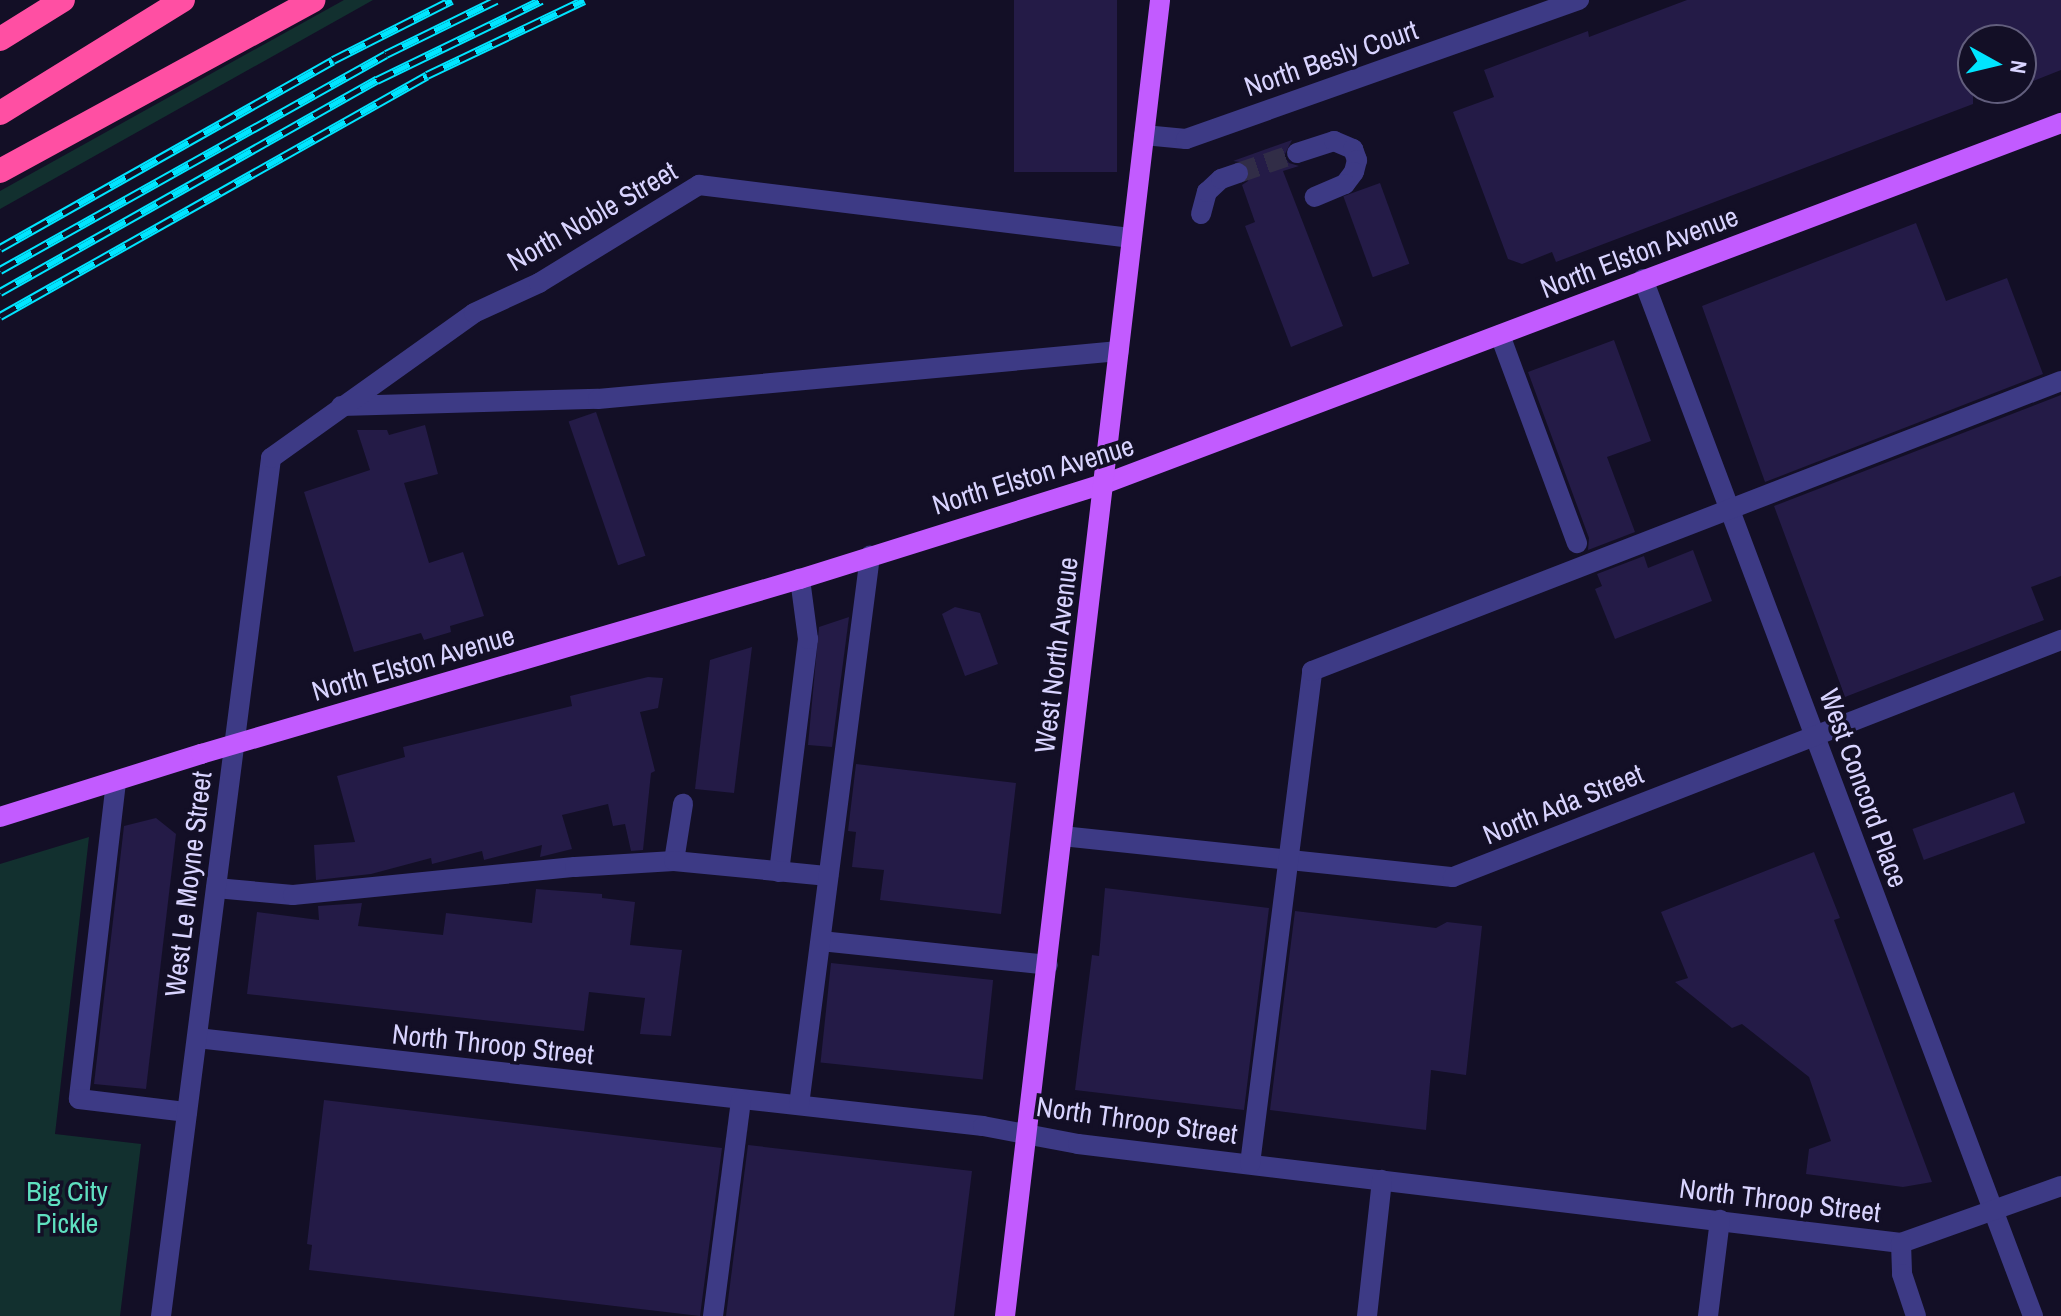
<!DOCTYPE html>
<style>
body{margin:0}
#map{position:relative;width:2061px;height:1316px;overflow:hidden;background:#130f26;font-family:"Archivo Narrow",sans-serif}
div>[style]{position:absolute}
.green>*{inset:0;background:#12302f}
.building>*{inset:0;background:#241b47;transform-origin:0 0}
.minor-tunnel>*{height:20px;margin-top:-10px;transform-origin:0;background:repeating-linear-gradient(90deg,#312d47 0 20px,transparent 0 30px)}
.minor>*{height:20px;margin:-10px;padding:0 10px;transform-origin:10px;border-radius:10px;background:#3d3a85}
.major>*{height:20px;margin:-10px;padding:0 10px;transform-origin:10px;border-radius:10px;background:#c25bff}
.highway>*{height:24px;margin:-12px;padding:0 12px;transform-origin:12px;border-radius:12px;background:#ff4fa3}
.rail>*{height:9px;margin-top:-4.5px;transform-origin:0;background:repeating-linear-gradient(90deg,#130f26 0 18px,#00e5ff 0 36px);box-sizing:border-box;border-block:2px solid #00e5ff}
span{translate:-50% -50%;white-space:nowrap;text-align:center;line-height:1.15;-webkit-text-stroke:7px #130f26;paint-order:stroke}
.street-label{font-size:28px;color:#d9d4ff}
.park-label{font-size:28px;color:#5fe0c0}
.north{position:absolute;left:1957px;top:24px;width:80px;height:80px;box-sizing:border-box;background:#130f26;border:2px solid #625e7d;border-radius:50%;rotate:98deg;font-size:22px;font-weight:700;line-height:32px;text-align:center;color:#d9d4ff}
.north::after{content:'';display:block;margin:auto;width:28px;height:36px;background:#00e5ff;clip-path:polygon(50% 0,100% 100%,50% 72%,0 100%)}
</style>
<div id="map">
<div class="green">
<i style="clip-path:polygon(344px 0,373px 0,0 209px,0 191px)"></i>
<i style="clip-path:polygon(89px 837px,55px 1134px,141px 1144px,120px 1316px,0 1316px,0 864px)"></i>
</div>
<div class="building">
<i style="left:1014px;top:0;width:103px;height:172px"></i>
<i style="clip-path:polygon(1687px 0,2061px 0,2061px 70px,2021px 86px,2021px 40px,1973px 40px,1973px 104px,1556px 262px,1552px 252px,1522px 264px,1508px 259px,1453px 112px,1494px 97px,1484px 70px,1588px 31px,1589px 37px)"></i>
<i style="clip-path:polygon(1292px 140px,1284px 156px,1289px 163px,1299px 166px,1283px 171px,1343px 326px,1291px 347px,1245px 226px,1255px 222px,1242px 185px,1248px 181px,1250px 169px,1246px 163px,1233px 161px)"></i>
<i style="left:1380px;top:183px;width:86px;height:39px;rotate:70deg"></i>
<i style="clip-path:polygon(1916px 223px,1946px 301px,2007px 278px,2043px 374px,1765px 482px,1702px 306px)"></i>
<i style="clip-path:polygon(1614px 340px,1651px 441px,1607px 457px,1635px 532px,1588px 550px,1589px 538px,1528px 372px)"></i>
<i style="clip-path:polygon(2061px 395px,2061px 576px,2031px 587px,2044px 620px,1845px 697px,1774px 506px)"></i>
<i style="left:596px;top:412px;width:152px;height:29px;rotate:71deg"></i>
<i style="clip-path:polygon(425px 425px,438px 474px,404px 483px,429px 563px,463px 552px,484px 616px,450px 626px,451px 632px,424px 640px,421px 633px,354px 652px,304px 492px,370px 470px,357px 430px,387px 430px,389px 435px)"></i>
<i style="clip-path:polygon(1693px 550px,1712px 601px,1615px 639px,1595px 589px,1602px 586px,1597px 574px,1644px 556px,1648px 568px)"></i>
<i style="clip-path:polygon(955px 607px,980px 613px,998px 664px,965px 676px,942px 614px)"></i>
<i style="clip-path:polygon(849px 617px,832px 747px,808px 745px,819px 627px)"></i>
<i style="clip-path:polygon(752px 647px,734px 793px,695px 789px,710px 660px)"></i>
<i style="clip-path:polygon(648px 677px,663px 678px,658px 708px,640px 712px,655px 771px,651px 773px,643px 850px,631px 851px,625px 824px,613px 826px,608px 804px,562px 815px,572px 849px,540px 857px,542px 845px,484px 860px,482px 851px,432px 864px,431px 858px,371px 874px,316px 880px,314px 845px,355px 842px,337px 776px,405px 757px,403px 747px,572px 706px,570px 696px)"></i>
<i style="clip-path:polygon(856px 764px,1016px 783px,1001px 914px,880px 900px,884px 870px,852px 867px,856px 832px,848px 831px)"></i>
<i style="left:2014px;top:792px;width:33px;height:108px;rotate:70deg"></i>
<i style="clip-path:polygon(156px 818px,176px 834px,146px 1089px,94px 1084px,124px 826px)"></i>
<i style="clip-path:polygon(1814px 852px,1840px 918px,1834px 920px,1932px 1182px,1903px 1187px,1806px 1174px,1809px 1149px,1831px 1141px,1809px 1077px,1742px 1024px,1732px 1028px,1675px 982px,1688px 978px,1661px 912px)"></i>
<i style="clip-path:polygon(1105px 888px,1269px 908px,1244px 1110px,1075px 1090px,1092px 955px,1099px 956px)"></i>
<i style="clip-path:polygon(536px 889px,602px 894px,602px 898px,635px 902px,630px 945px,682px 950px,671px 1036px,640px 1034px,645px 998px,589px 992px,584px 1031px,247px 994px,257px 912px,319px 920px,318px 906px,362px 903px,358px 926px,443px 935px,446px 913px,532px 923px)"></i>
<i style="clip-path:polygon(1295px 911px,1436px 928px,1447px 922px,1482px 926px,1466px 1075px,1431px 1070px,1426px 1130px,1270px 1110px)"></i>
<i style="left:831px;top:963px;width:163px;height:100px;rotate:6deg"></i>
<i style="clip-path:polygon(324px 1100px,722px 1148px,700px 1316px,309px 1270px,312px 1245px,307px 1244px)"></i>
<i style="clip-path:polygon(748px 1145px,972px 1171px,954px 1316px,726px 1316px)"></i>
</div>
<div class="minor-tunnel">
<i style="left:1238px;top:173px;width:62px;rotate:-18.7deg"></i>
</div>
<div class="minor">
<i style="left:1144px;top:135px;width:42px;rotate:5.4deg"></i>
<i style="left:1186px;top:139px;width:417px;rotate:-19.5deg"></i>
<i style="left:1297px;top:153px;width:39px;rotate:-18deg"></i>
<i style="left:1334px;top:141px;width:21px;rotate:23deg"></i>
<i style="left:1353px;top:149px;width:12px;rotate:70deg"></i>
<i style="left:1357px;top:160px;width:12px;rotate:104deg"></i>
<i style="left:1354px;top:172px;width:15px;rotate:127deg"></i>
<i style="left:1345px;top:184px;width:33px;rotate:157deg"></i>
<i style="left:1201px;top:214px;width:23px;rotate:-75deg"></i>
<i style="left:1207px;top:192px;width:19px;rotate:-43deg"></i>
<i style="left:1221px;top:179px;width:18px;rotate:-19deg"></i>
<i style="left:1643px;top:279px;width:1108px;rotate:69.39deg"></i>
<i style="left:1500px;top:335px;width:222px;rotate:69.7deg"></i>
<i style="left:341px;top:406px;width:257px;rotate:-1.6deg"></i>
<i style="left:598px;top:399px;width:523px;rotate:-5.26deg"></i>
<i style="left:116px;top:782px;width:319px;rotate:96.7deg"></i>
<i style="left:79px;top:1099px;width:109px;rotate:6.9deg"></i>
<i style="left:1062px;top:836px;width:393px;rotate:6deg"></i>
<i style="left:1453px;top:877px;width:653px;rotate:-21.3deg"></i>
<i style="left:674px;top:861px;width:58px;rotate:-81deg"></i>
<i style="left:779px;top:872px;width:235px;rotate:-82.9deg"></i>
<i style="left:808px;top:639px;width:61px;rotate:-97.6deg"></i>
<i style="left:216px;top:888px;width:77px;rotate:5.2deg"></i>
<i style="left:293px;top:895px;width:283px;rotate:-5.7deg"></i>
<i style="left:575px;top:867px;width:99px;rotate:-3.5deg"></i>
<i style="left:674px;top:861px;width:155px;rotate:5.6deg"></i>
<i style="left:821px;top:941px;width:228px;rotate:6deg"></i>
<i style="left:197px;top:1038px;width:791px;rotate:6.39deg"></i>
<i style="left:983px;top:1126px;width:97px;rotate:10.7deg"></i>
<i style="left:1078px;top:1144px;width:829px;rotate:6.86deg"></i>
<i style="left:1901px;top:1243px;width:170px;rotate:-19.6deg"></i>
<i style="left:799px;top:1105px;width:554px;rotate:-82.63deg"></i>
<i style="left:1250px;top:1164px;width:497px;rotate:-82.8deg"></i>
<i style="left:1312px;top:671px;width:803px;rotate:-21.17deg"></i>
<i style="left:1901px;top:1243px;width:31px;rotate:88deg"></i>
<i style="left:1902px;top:1274px;width:44px;rotate:71.6deg"></i>
<i style="left:161px;top:1316px;width:865px;rotate:-82.69deg"></i>
<i style="left:271px;top:458px;width:249px;rotate:-35.5deg"></i>
<i style="left:474px;top:313px;width:72px;rotate:-24.8deg"></i>
<i style="left:539px;top:283px;width:188px;rotate:-31.5deg"></i>
<i style="left:699px;top:185px;width:436px;rotate:7deg"></i>
<i style="left:713px;top:1316px;width:218px;rotate:-82.6deg"></i>
<i style="left:1367px;top:1316px;width:137px;rotate:-83.7deg"></i>
<i style="left:1708px;top:1316px;width:97px;rotate:-82.9deg"></i>
</div>
<div class="major">
<i style="left:0;top:817px;width:211px;rotate:-17.4deg"></i>
<i style="left:201px;top:754px;width:624px;rotate:-16.29deg"></i>
<i style="left:800px;top:579px;width:318px;rotate:-17.4deg"></i>
<i style="left:1104px;top:484px;width:1023px;rotate:-20.67deg"></i>
<i style="left:1005px;top:1316px;width:1325px;rotate:-83.28deg"></i>
</div>
<div class="highway">
<i style="left:0;top:39px;width:74px;rotate:-31.8deg"></i>
<i style="left:0;top:113px;width:215px;rotate:-31.7deg"></i>
<i style="left:0;top:171px;width:357px;rotate:-28.6deg"></i>
</div>
<div class="rail">
<i style="left:0;top:248px;width:382px;rotate:-29.4deg"></i>
<i style="left:333px;top:60px;width:133px;rotate:-26.8deg"></i>
<i style="left:0;top:270px;width:442px;rotate:-29.2deg"></i>
<i style="left:386px;top:54px;width:123px;rotate:-26.1deg"></i>
<i style="left:0;top:292px;width:433px;rotate:-29.4deg"></i>
<i style="left:377px;top:80px;width:183px;rotate:-25.9deg"></i>
<i style="left:0;top:316px;width:490px;rotate:-29.4deg"></i>
<i style="left:427px;top:75px;width:174px;rotate:-25.5deg"></i>
</div>
<div class="street-label">
<span style="left:1331px;top:58px;rotate:-19deg">North Besly Court</span>
<span style="left:592px;top:216px;rotate:-30deg">North Noble Street</span>
<span style="left:1639px;top:252px;rotate:-21deg">North Elston Avenue</span>
<span style="left:1033px;top:475px;rotate:-17deg">North Elston Avenue</span>
<span style="left:1056px;top:655px;rotate:-83deg">West North Avenue</span>
<span style="left:413px;top:663px;rotate:-16deg">North Elston Avenue</span>
<span style="left:1864px;top:788px;rotate:70deg">West Concord Place</span>
<span style="left:1563px;top:804px;rotate:-22deg">North Ada Street</span>
<span style="left:188px;top:884px;rotate:-83deg">West Le Moyne Street</span>
<span style="left:493px;top:1044px;rotate:6deg">North Throop Street</span>
<span style="left:1137px;top:1120px;rotate:8deg">North Throop Street</span>
<span style="left:1780px;top:1200px;rotate:7deg">North Throop Street</span>
</div>
<div class="park-label">
<span style="left:67px;top:1207px">Big City<br>Pickle</span>
</div>
<div class="north">N</div>
</div>
